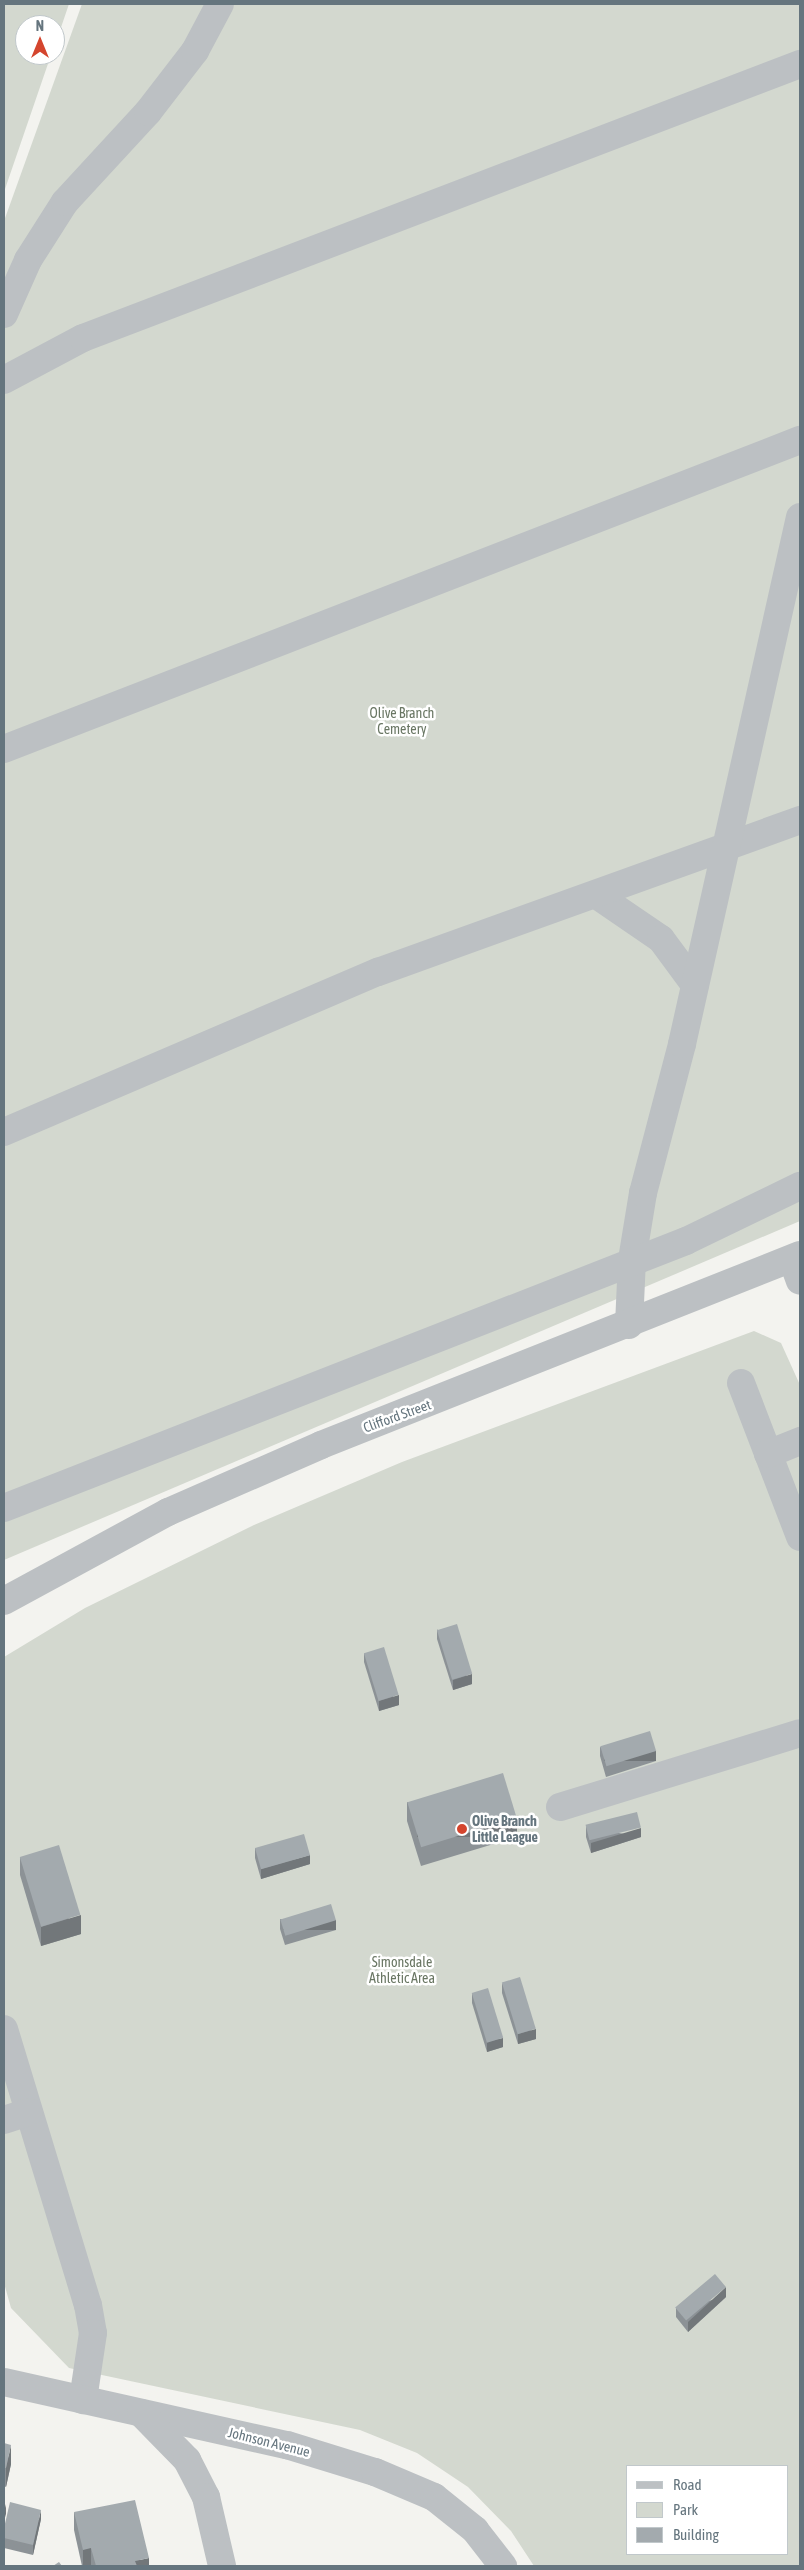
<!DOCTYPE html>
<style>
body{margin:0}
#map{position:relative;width:804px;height:2570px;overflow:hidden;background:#f3f3ef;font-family:"Asap Condensed",sans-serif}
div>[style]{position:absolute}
.green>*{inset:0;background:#d3d8cf}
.minor>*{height:28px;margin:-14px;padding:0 14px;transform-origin:14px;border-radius:14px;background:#bcc0c3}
.wall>*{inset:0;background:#8c9296}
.shaded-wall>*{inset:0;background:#72777a;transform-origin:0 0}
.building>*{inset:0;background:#a3aaae;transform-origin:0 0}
.dots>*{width:14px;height:14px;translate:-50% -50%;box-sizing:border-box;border:2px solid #fff;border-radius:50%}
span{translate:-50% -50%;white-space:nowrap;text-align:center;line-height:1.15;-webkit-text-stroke:5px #fff;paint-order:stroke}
.park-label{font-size:14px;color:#697663}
.street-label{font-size:14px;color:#65757e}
.poi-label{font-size:14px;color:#65757e;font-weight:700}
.left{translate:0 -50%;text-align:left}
.frame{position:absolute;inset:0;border:5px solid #65757e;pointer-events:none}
.legend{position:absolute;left:626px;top:2465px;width:162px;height:90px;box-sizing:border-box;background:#fff;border:1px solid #c1c8cb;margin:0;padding:6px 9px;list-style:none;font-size:15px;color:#65757e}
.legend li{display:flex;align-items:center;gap:10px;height:25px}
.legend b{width:25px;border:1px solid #c1c8cb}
.north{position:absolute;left:15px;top:15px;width:50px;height:50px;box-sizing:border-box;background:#fff;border:1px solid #c1c8cb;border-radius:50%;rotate:0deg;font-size:14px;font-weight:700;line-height:20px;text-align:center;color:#65757e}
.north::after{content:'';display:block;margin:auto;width:18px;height:22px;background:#d4452e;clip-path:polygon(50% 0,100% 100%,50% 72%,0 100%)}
</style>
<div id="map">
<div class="green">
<i style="clip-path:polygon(4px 4px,69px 4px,55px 45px,55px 25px,25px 25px,25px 55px,51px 55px,4px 192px)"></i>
<i style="clip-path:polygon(82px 4px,800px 4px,800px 1221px,4px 1560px,4px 221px)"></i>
<i style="clip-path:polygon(evenodd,754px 1331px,781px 1343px,800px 1385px,800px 2566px,534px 2566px,511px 2531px,468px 2487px,417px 2453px,360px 2430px,69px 2368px,11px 2308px,4px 2283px,4px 1657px,85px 1608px,254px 1525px,402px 1462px,754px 1331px,628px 2466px,788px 2466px,788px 2554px,628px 2554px,628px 2466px)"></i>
</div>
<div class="minor">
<i style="left:4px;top:314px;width:59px;rotate:-66deg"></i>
<i style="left:28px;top:260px;width:69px;rotate:-57.5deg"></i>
<i style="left:65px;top:202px;width:122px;rotate:-47.3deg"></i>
<i style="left:148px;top:112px;width:77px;rotate:-52.4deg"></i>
<i style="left:195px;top:51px;width:53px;rotate:-62deg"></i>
<i style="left:4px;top:380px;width:89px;rotate:-28deg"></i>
<i style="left:83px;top:338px;width:768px;rotate:-20.91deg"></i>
<i style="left:4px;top:749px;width:854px;rotate:-21.22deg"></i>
<i style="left:598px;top:896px;width:76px;rotate:34.3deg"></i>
<i style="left:661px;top:939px;width:57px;rotate:53.5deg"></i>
<i style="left:4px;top:1132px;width:407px;rotate:-23.2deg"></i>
<i style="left:378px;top:972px;width:449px;rotate:-19.8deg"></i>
<i style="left:792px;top:1259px;width:23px;rotate:70deg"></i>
<i style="left:629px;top:1325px;width:65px;rotate:-87.4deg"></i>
<i style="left:632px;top:1260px;width:68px;rotate:-80.7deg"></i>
<i style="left:643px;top:1193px;width:154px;rotate:-75.3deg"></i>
<i style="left:682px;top:1044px;width:540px;rotate:-77.38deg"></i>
<i style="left:741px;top:1383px;width:165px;rotate:69deg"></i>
<i style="left:768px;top:1454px;width:35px;rotate:-22deg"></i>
<i style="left:4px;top:1508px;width:732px;rotate:-21.38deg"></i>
<i style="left:686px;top:1241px;width:127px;rotate:-25.8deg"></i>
<i style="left:4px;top:1601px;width:187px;rotate:-28.5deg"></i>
<i style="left:168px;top:1512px;width:167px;rotate:-23.6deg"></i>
<i style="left:321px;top:1445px;width:515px;rotate:-21.64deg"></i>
<i style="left:560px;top:1807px;width:251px;rotate:-17.1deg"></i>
<i style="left:4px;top:2029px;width:288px;rotate:73.1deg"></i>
<i style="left:88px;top:2305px;width:28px;rotate:80deg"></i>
<i style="left:93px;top:2333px;width:68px;rotate:98.5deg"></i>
<i style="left:4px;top:2120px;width:26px;rotate:-18deg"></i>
<i style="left:4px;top:2382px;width:290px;rotate:12.6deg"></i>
<i style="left:287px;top:2445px;width:92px;rotate:17.1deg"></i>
<i style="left:375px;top:2472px;width:64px;rotate:23deg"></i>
<i style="left:434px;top:2497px;width:53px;rotate:38.8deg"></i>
<i style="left:475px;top:2530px;width:46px;rotate:52.1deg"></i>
<i style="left:141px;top:2413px;width:66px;rotate:45.6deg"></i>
<i style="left:187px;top:2460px;width:42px;rotate:62.8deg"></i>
<i style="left:206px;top:2497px;width:71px;rotate:76.9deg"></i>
</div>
<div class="wall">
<i style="clip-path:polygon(437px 1629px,472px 1684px,453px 1690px,437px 1639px)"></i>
<i style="clip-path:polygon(364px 1653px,399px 1705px,379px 1711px,364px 1662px)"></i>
<i style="clip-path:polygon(600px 1747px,656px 1761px,606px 1777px,600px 1756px)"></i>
<i style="clip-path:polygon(407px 1802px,517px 1837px,421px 1866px,407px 1821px)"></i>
<i style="clip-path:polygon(586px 1827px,641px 1837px,591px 1853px,586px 1837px)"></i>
<i style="clip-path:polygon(255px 1848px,310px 1864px,261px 1879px,255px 1858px)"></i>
<i style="clip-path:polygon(20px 1857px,81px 1934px,41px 1946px,20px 1875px)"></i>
<i style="clip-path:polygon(280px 1919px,336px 1930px,285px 1945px,280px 1929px)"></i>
<i style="clip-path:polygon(502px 1983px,536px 2039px,518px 2044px,502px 1993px)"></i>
<i style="clip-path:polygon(472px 1993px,503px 2047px,487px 2052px,472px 2003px)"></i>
<i style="clip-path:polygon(726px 2297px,688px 2332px,676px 2317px,676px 2308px)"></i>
<i style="clip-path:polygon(4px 2443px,11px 2464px,6px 2487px,4px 2486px)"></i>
<i style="clip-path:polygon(74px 2512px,149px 2566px,82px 2566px,74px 2530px)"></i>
<i style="clip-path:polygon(41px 2519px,33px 2555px,4px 2548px,4px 2528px)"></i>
</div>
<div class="shaded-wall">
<i style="clip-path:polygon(472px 1674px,472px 1684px,453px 1690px,453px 1680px)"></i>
<i style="clip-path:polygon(399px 1695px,399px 1705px,379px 1711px,379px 1701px)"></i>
<i style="left:656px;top:1751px;width:10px;height:52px;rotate:90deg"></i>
<i style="left:517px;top:1818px;width:19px;height:100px;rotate:90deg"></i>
<i style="clip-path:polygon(641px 1828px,641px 1837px,591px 1853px,591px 1843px)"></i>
<i style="clip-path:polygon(310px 1855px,310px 1864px,261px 1879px,261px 1869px)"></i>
<i style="clip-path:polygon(81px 1915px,81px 1934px,41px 1946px,41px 1927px)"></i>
<i style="left:336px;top:1920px;width:10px;height:53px;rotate:90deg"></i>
<i style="clip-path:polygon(536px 2029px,536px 2039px,518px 2044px,518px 2034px)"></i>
<i style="clip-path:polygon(503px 2038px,503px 2047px,487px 2052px,487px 2042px)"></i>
<i style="clip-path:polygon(726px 2287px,726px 2297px,688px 2332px,688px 2322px)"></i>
<i style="clip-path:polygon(11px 2445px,11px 2464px,6px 2487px,6px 2468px)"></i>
<i style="clip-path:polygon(6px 2504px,6px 2514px,4px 2521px,4px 2512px)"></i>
<i style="clip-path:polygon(41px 2510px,41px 2519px,33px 2555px,33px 2545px)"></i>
<i style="left:91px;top:2548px;width:18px;height:8px;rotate:90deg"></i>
<i style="clip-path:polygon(149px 2558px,149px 2566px,135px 2566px,135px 2561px)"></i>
</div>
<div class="building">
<i style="left:457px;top:1624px;width:52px;height:21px;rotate:73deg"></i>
<i style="left:384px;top:1647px;width:50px;height:21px;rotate:73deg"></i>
<i style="left:650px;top:1731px;width:21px;height:52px;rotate:73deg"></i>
<i style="left:503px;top:1773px;width:47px;height:100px;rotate:73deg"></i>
<i style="left:637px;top:1812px;width:16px;height:53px;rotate:76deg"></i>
<i style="left:304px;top:1834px;width:22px;height:51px;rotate:74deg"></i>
<i style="left:59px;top:1845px;width:73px;height:41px;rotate:73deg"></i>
<i style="left:331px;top:1904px;width:17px;height:53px;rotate:73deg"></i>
<i style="left:520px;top:1977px;width:54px;height:19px;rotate:73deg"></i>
<i style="left:488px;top:1988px;width:52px;height:17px;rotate:73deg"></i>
<i style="left:715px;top:2274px;width:17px;height:52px;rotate:50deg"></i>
<i style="clip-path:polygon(4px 2443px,11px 2445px,6px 2468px,4px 2468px)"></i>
<i style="clip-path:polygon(135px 2500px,149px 2558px,135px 2561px,137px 2566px,96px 2566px,91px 2548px,83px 2550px,74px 2512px)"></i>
<i style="clip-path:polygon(10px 2502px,41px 2510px,33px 2545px,4px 2538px,4px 2528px)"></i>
<i style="clip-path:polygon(59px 2562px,62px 2566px,53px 2566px)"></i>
</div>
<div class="dots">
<i style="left:462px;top:1829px;background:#d4452e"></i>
</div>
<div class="park-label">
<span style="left:402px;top:721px">Olive Branch<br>Cemetery</span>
<span style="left:402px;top:1970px">Simonsdale<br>Athletic Area</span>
</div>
<div class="street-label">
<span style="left:397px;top:1416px;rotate:-20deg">Clifford Street</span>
<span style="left:269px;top:2442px;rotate:14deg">Johnson Avenue</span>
</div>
<div class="poi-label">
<span class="left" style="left:472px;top:1829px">Olive Branch<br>Little League</span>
</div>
<div class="frame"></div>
<ul class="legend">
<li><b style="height:6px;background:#bcc0c3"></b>Road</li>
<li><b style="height:14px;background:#d3d8cf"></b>Park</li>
<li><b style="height:14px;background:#a3aaae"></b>Building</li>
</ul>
<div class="north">N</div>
</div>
